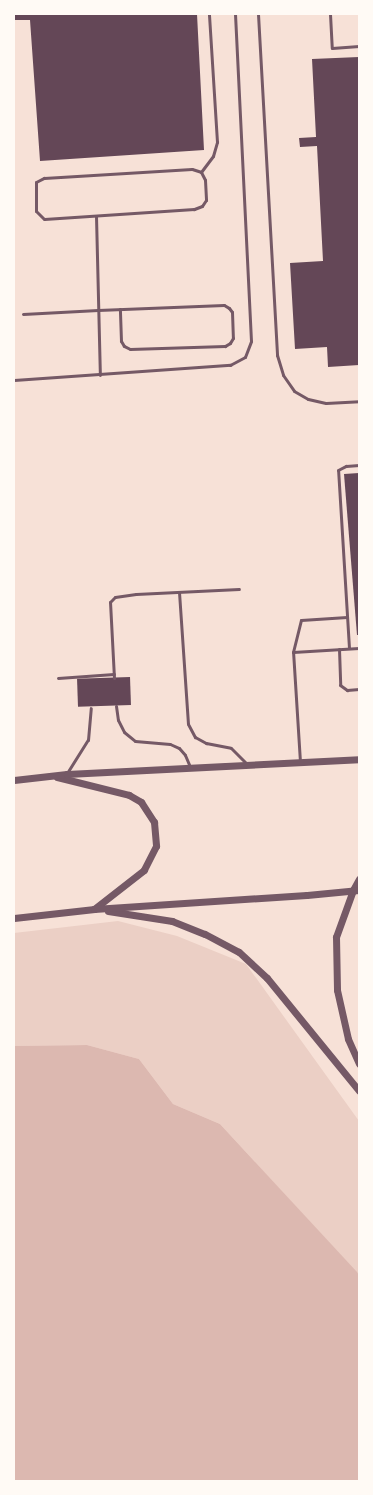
<!DOCTYPE html>
<style>
body{margin:0}
#map{position:relative;width:373px;height:1495px;overflow:hidden;background:#f7e1d7;font-family:"Work Sans",sans-serif}
div>[style]{position:absolute}
.green>*{inset:0;background:#ebcfc5}
.water>*{inset:0;background:#dcb8b0}
.building>*{inset:0;background:#644757;transform-origin:0 0}
.service>*{height:3px;margin:-1.5px;padding:0 1.5px;transform-origin:1.5px;border-radius:1.5px;background:#755966}
.tertiary>*{height:7px;margin:-3.5px;padding:0 3.5px;transform-origin:3.5px;border-radius:3.5px;background:#755966}
span{translate:-50% -50%;white-space:nowrap;text-align:center;line-height:1.15;-webkit-text-stroke:4px #fffaf5;paint-order:stroke}
.frame{position:absolute;inset:0;border:15px solid #fffaf5;pointer-events:none}
</style>
<div id="map">
<div class="green">
<i style="clip-path:polygon(118px 921px,177px 936px,246px 964px,359px 1121px,359px 1275px,220px 1124px,173px 1104px,139px 1059px,87px 1045px,14px 1046px,14px 933px)"></i>
</div>
<div class="water">
<i style="clip-path:polygon(87px 1045px,139px 1059px,173px 1104px,220px 1124px,357px 1272px,359px 1275px,359px 1481px,14px 1481px,14px 1046px)"></i>
</div>
<div class="building">
<i style="clip-path:polygon(14px 14px,197px 14px,204px 150px,40px 161px,30px 20px,14px 20px)"></i>
<i style="clip-path:polygon(359px 57px,359px 365px,328px 367px,327px 347px,295px 349px,290px 263px,323px 261px,317px 146px,300px 147px,299px 138px,316px 137px,312px 59px)"></i>
<i style="clip-path:polygon(359px 473px,359px 635px,357px 635px,344px 474px)"></i>
<i style="left:130px;top:677px;width:28px;height:53px;rotate:88deg"></i>
</div>
<div class="service">
<i style="left:258px;top:14px;width:342px;rotate:86.8deg"></i>
<i style="left:277px;top:355px;width:21px;rotate:73deg"></i>
<i style="left:283px;top:375px;width:19px;rotate:55deg"></i>
<i style="left:294px;top:391px;width:16px;rotate:30deg"></i>
<i style="left:308px;top:399px;width:18px;rotate:13deg"></i>
<i style="left:326px;top:403px;width:33px;rotate:-3deg"></i>
<i style="left:330px;top:14px;width:34px;rotate:87deg"></i>
<i style="left:332px;top:48px;width:27px;rotate:-4deg"></i>
<i style="left:192px;top:169px;width:9px;rotate:18deg"></i>
<i style="left:201px;top:172px;width:9px;rotate:63deg"></i>
<i style="left:205px;top:180px;width:20px;rotate:87deg"></i>
<i style="left:206px;top:200px;width:7px;rotate:124deg"></i>
<i style="left:202px;top:206px;width:9px;rotate:159deg"></i>
<i style="left:194px;top:209px;width:150px;rotate:176.2deg"></i>
<i style="left:44px;top:219px;width:11px;rotate:-135deg"></i>
<i style="left:36px;top:211px;width:29px;rotate:-90deg"></i>
<i style="left:36px;top:182px;width:9px;rotate:-27deg"></i>
<i style="left:44px;top:178px;width:148px;rotate:-3.5deg"></i>
<i style="left:201px;top:172px;width:20px;rotate:-53deg"></i>
<i style="left:213px;top:156px;width:15px;rotate:-74deg"></i>
<i style="left:217px;top:142px;width:128px;rotate:-93.6deg"></i>
<i style="left:96px;top:216px;width:159px;rotate:88.6deg"></i>
<i style="left:23px;top:314px;width:75px;rotate:-3.1deg"></i>
<i style="left:98px;top:310px;width:126px;rotate:-2.3deg"></i>
<i style="left:224px;top:305px;width:6px;rotate:31deg"></i>
<i style="left:229px;top:308px;width:5px;rotate:53deg"></i>
<i style="left:232px;top:312px;width:26px;rotate:88deg"></i>
<i style="left:233px;top:338px;width:6px;rotate:121deg"></i>
<i style="left:230px;top:343px;width:6px;rotate:149deg"></i>
<i style="left:225px;top:346px;width:95px;rotate:178.2deg"></i>
<i style="left:130px;top:349px;width:7px;rotate:-153deg"></i>
<i style="left:124px;top:346px;width:6px;rotate:-121deg"></i>
<i style="left:121px;top:341px;width:32px;rotate:-92deg"></i>
<i style="left:14px;top:380px;width:217px;rotate:-4deg"></i>
<i style="left:230px;top:365px;width:17px;rotate:-28deg"></i>
<i style="left:245px;top:357px;width:17px;rotate:-69deg"></i>
<i style="left:251px;top:341px;width:327px;rotate:-92.8deg"></i>
<i style="left:179px;top:592px;width:132px;rotate:86.1deg"></i>
<i style="left:188px;top:724px;width:15px;rotate:62deg"></i>
<i style="left:195px;top:737px;width:13px;rotate:29deg"></i>
<i style="left:206px;top:743px;width:25px;rotate:11deg"></i>
<i style="left:231px;top:748px;width:23px;rotate:45deg"></i>
<i style="left:349px;top:648px;width:178px;rotate:-93.5deg"></i>
<i style="left:338px;top:470px;width:9px;rotate:-27deg"></i>
<i style="left:346px;top:466px;width:13px;rotate:-4deg"></i>
<i style="left:339px;top:649px;width:36px;rotate:88deg"></i>
<i style="left:340px;top:685px;width:9px;rotate:36deg"></i>
<i style="left:347px;top:690px;width:12px;rotate:-5deg"></i>
<i style="left:293px;top:652px;width:66px;rotate:-3.5deg"></i>
<i style="left:58px;top:678px;width:56px;rotate:-4.1deg"></i>
<i style="left:114px;top:678px;width:76px;rotate:-93deg"></i>
<i style="left:110px;top:602px;width:7px;rotate:-45deg"></i>
<i style="left:115px;top:597px;width:21px;rotate:-8deg"></i>
<i style="left:136px;top:594px;width:103px;rotate:-2.8deg"></i>
<i style="left:116px;top:706px;width:14px;rotate:82deg"></i>
<i style="left:118px;top:720px;width:13px;rotate:63deg"></i>
<i style="left:124px;top:732px;width:14px;rotate:39deg"></i>
<i style="left:135px;top:741px;width:35px;rotate:5deg"></i>
<i style="left:170px;top:744px;width:10px;rotate:24deg"></i>
<i style="left:179px;top:748px;width:9px;rotate:49deg"></i>
<i style="left:185px;top:755px;width:13px;rotate:67deg"></i>
<i style="left:300px;top:762px;width:110px;rotate:-93.6deg"></i>
<i style="left:293px;top:652px;width:33px;rotate:-76deg"></i>
<i style="left:301px;top:620px;width:46px;rotate:-3.7deg"></i>
<i style="left:67px;top:773px;width:39px;rotate:-58deg"></i>
<i style="left:88px;top:740px;width:32px;rotate:-85deg"></i>
</div>
<div class="tertiary">
<i style="left:57px;top:777px;width:74px;rotate:14deg"></i>
<i style="left:129px;top:795px;width:14px;rotate:30deg"></i>
<i style="left:141px;top:802px;width:24px;rotate:57deg"></i>
<i style="left:154px;top:822px;width:24px;rotate:85deg"></i>
<i style="left:156px;top:846px;width:27px;rotate:117deg"></i>
<i style="left:144px;top:870px;width:63px;rotate:142deg"></i>
<i style="left:14px;top:780px;width:53px;rotate:-6.5deg"></i>
<i style="left:67px;top:774px;width:292px;rotate:-2.9deg"></i>
<i style="left:359px;top:879px;width:13px;rotate:119deg"></i>
<i style="left:353px;top:890px;width:50px;rotate:109.9deg"></i>
<i style="left:336px;top:937px;width:53px;rotate:88.9deg"></i>
<i style="left:337px;top:990px;width:50px;rotate:77.3deg"></i>
<i style="left:348px;top:1039px;width:27px;rotate:66deg"></i>
<i style="left:108px;top:911px;width:65px;rotate:8.9deg"></i>
<i style="left:172px;top:921px;width:35px;rotate:22deg"></i>
<i style="left:205px;top:934px;width:38px;rotate:28deg"></i>
<i style="left:239px;top:952px;width:38px;rotate:43deg"></i>
<i style="left:267px;top:978px;width:146px;rotate:50.8deg"></i>
<i style="left:14px;top:918px;width:81px;rotate:-6.4deg"></i>
<i style="left:94px;top:909px;width:213px;rotate:-3.8deg"></i>
<i style="left:307px;top:895px;width:52px;rotate:-5.5deg"></i>
</div>
<div class="frame"></div>
</div>
